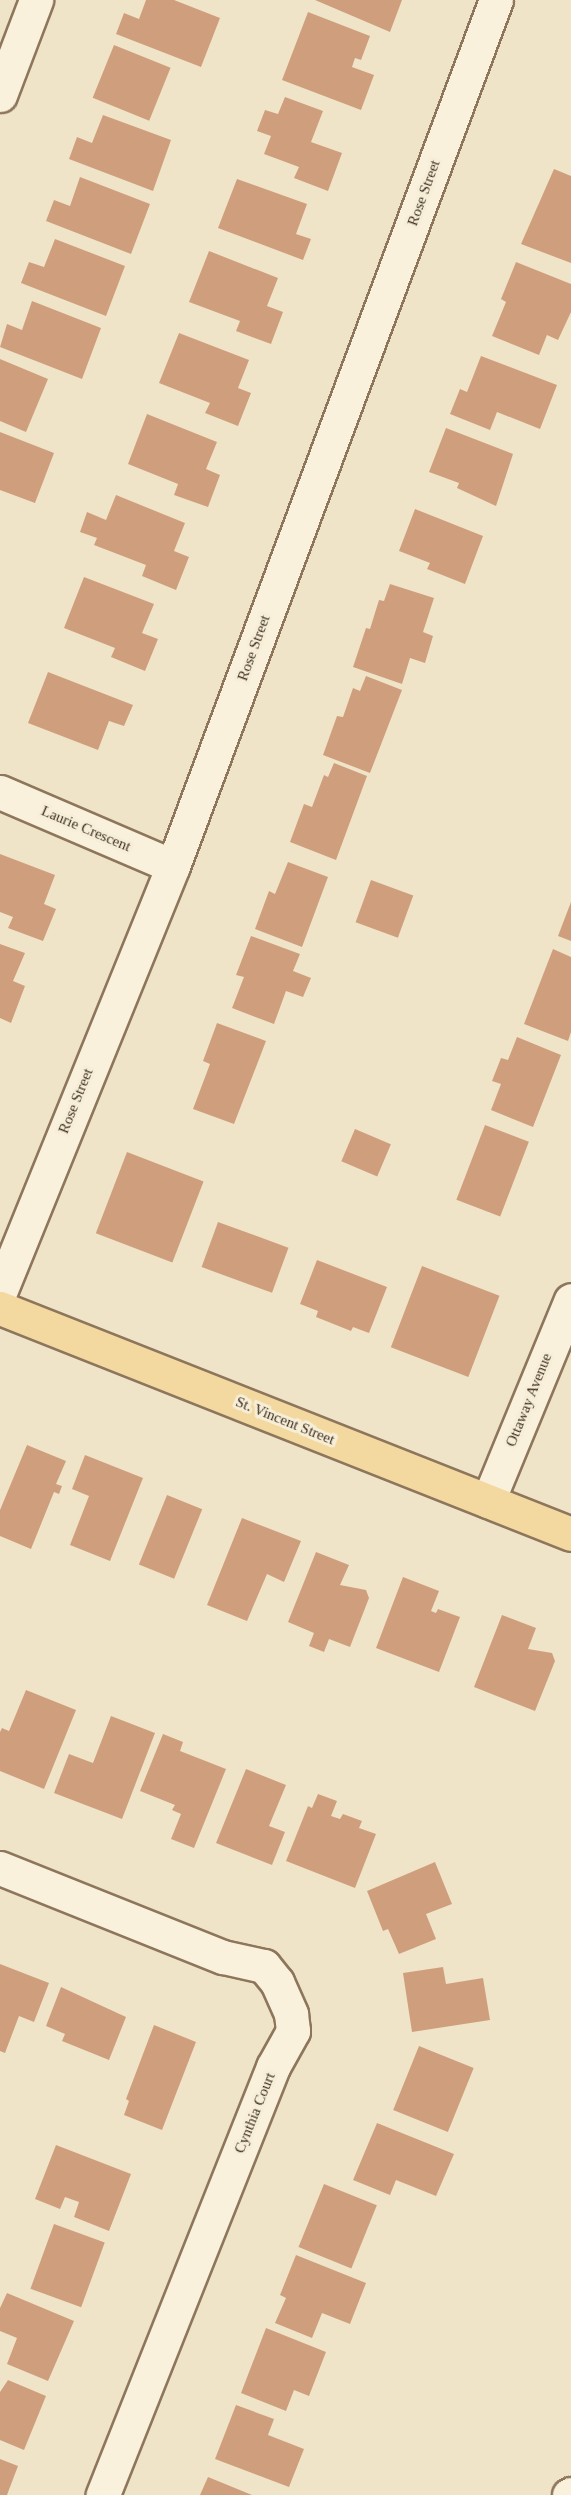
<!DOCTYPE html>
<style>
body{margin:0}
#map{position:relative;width:571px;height:2495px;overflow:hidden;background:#f0e4c8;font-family:"Times New Roman",serif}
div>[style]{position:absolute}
.building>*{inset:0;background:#cf9f7d;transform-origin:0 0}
.roads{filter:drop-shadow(2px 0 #8d765c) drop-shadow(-2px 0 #8d765c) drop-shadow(0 2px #8d765c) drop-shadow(0 -2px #8d765c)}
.minor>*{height:33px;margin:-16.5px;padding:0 16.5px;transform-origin:16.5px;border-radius:16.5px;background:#faf1dc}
.major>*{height:33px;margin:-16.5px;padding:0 16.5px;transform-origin:16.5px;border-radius:16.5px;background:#f3d9a0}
span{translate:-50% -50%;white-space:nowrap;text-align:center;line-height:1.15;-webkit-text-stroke:6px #f7eed8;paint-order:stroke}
.street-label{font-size:15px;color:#3d2e20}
</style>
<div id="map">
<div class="building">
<i style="clip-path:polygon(146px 0,174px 0,220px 18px,201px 67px,116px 34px,124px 13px,139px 19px)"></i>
<i style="clip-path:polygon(315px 0,402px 0,390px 32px)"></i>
<i style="clip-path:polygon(308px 12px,370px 36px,361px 60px,355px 58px,352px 67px,374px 75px,361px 110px,282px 80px)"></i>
<i style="left:114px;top:45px;width:61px;height:57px;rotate:22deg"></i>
<i style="clip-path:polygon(285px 97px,323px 111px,311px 142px,342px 153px,328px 191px,294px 178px,299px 167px,264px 154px,271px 136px,257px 131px,265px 110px,278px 114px)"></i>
<i style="clip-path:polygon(103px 115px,171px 140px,153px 191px,69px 159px,77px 137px,92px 143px)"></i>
<i style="clip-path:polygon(554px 169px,571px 176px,571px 263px,521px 244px)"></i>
<i style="clip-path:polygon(80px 177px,150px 204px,131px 254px,46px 221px,54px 200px,70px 206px)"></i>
<i style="clip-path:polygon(237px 179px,307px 204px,296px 234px,311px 239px,303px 260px,218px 228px)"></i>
<i style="clip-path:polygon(55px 239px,125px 266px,106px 316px,21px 283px,29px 262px,44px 267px)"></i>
<i style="clip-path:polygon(209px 251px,278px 278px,267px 306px,283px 312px,271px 344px,236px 331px,240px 321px,189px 302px)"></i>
<i style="clip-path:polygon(516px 262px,571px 284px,571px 312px,558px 340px,547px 335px,539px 355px,492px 336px,506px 302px,501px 299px)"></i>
<i style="clip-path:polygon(32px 301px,101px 328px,82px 379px,0 347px,7px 324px,22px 330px)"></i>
<i style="clip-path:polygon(179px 333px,249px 360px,238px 388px,251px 393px,238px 426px,205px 413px,210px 403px,159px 383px)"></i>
<i style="clip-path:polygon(481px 356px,557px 385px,540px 429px,497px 412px,490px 430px,450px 414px,460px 389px,467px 392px)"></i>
<i style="clip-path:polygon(0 359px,48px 379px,26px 432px,0 421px)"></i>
<i style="clip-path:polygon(147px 414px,217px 442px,206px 469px,220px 475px,208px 507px,174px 495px,178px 484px,128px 464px)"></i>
<i style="clip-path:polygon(446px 428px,513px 454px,496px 506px,457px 488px,459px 483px,429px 472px)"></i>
<i style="clip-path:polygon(0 432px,54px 453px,35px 503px,0 490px)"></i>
<i style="clip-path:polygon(116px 495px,185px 523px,174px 551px,189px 557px,176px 590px,142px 576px,146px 565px,94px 545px,97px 538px,80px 532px,87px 512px,106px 520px)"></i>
<i style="clip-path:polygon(415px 509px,483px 536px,465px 584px,427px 569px,430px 563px,399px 551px)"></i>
<i style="clip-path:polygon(84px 577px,154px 604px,142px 633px,158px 639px,145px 671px,111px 657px,115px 648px,64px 628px)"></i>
<i style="clip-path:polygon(390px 584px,434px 598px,423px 632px,433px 636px,425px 663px,410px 658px,402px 684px,353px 667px,366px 628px,370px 629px,379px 600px,384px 601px)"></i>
<i style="clip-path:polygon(48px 672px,133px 705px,124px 726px,109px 721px,98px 750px,28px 723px)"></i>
<i style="clip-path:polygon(366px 676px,402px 690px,370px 773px,323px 755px,337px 716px,343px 717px,353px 688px,360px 691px)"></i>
<i style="clip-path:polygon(334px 763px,367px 776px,336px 860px,290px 842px,304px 804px,312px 807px,324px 775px,328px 777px)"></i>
<i style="clip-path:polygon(0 854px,55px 875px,44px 904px,56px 909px,43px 941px,8px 928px,13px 917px,0 912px)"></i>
<i style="clip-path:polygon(288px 862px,328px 877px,302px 947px,255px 929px,269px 891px,275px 894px)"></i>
<i style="left:371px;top:880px;width:45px;height:45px;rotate:20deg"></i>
<i style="clip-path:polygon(571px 902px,571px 941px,558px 936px)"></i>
<i style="clip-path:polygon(251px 936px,300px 954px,293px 971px,311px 978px,303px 997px,286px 991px,274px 1024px,232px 1008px,244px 977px,236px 975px)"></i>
<i style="clip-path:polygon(0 944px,25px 953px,13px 981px,25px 986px,11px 1023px,0 1018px)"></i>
<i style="clip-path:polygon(553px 949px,571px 957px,571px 1032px,568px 1041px,524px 1024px)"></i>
<i style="clip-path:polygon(217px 1023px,266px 1041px,234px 1124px,193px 1109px,210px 1064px,203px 1061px)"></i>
<i style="clip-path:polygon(517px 1037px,561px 1055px,533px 1127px,491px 1110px,501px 1084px,492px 1081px,501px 1058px,508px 1060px)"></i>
<i style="left:485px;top:1125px;width:47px;height:80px;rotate:21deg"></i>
<i style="left:355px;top:1129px;width:39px;height:35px;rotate:23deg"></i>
<i style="left:127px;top:1152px;width:82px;height:87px;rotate:21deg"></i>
<i style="left:218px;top:1222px;width:75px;height:48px;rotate:20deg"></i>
<i style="clip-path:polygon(317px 1260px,387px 1287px,369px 1333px,353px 1327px,351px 1331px,316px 1317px,318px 1311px,300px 1304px)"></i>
<i style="left:422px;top:1266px;width:83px;height:87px;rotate:21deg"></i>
<i style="clip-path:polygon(27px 1445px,66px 1461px,56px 1484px,62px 1486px,59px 1494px,54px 1492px,31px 1549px,0 1536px,0 1510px)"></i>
<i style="clip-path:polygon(85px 1455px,143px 1478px,110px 1561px,70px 1545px,89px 1496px,72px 1489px)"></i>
<i style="left:167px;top:1495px;width:38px;height:75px;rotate:22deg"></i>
<i style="clip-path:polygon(242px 1518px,301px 1541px,284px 1582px,267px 1574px,247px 1621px,207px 1605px)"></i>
<i style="clip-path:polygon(316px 1552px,349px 1565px,340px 1585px,366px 1590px,369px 1598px,350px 1647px,329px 1639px,324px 1652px,309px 1646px,314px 1633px,288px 1622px)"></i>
<i style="clip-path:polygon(403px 1577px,439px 1591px,431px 1611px,436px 1613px,438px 1609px,460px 1617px,439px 1672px,376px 1648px)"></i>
<i style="clip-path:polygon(502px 1615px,536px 1628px,528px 1649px,552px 1653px,555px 1661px,535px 1711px,474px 1687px)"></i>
<i style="clip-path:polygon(26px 1690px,76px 1710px,44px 1789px,0 1771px,0 1732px,2px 1728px,9px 1731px)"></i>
<i style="clip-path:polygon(111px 1716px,155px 1733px,122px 1819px,54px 1793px,69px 1754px,93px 1763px)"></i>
<i style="clip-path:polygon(163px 1734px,183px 1742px,180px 1751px,226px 1769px,194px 1848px,171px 1839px,181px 1814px,172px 1810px,175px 1805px,140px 1791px)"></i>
<i style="clip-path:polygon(246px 1769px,286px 1785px,269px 1826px,285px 1832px,272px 1865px,216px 1843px)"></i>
<i style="clip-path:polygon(318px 1794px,337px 1801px,331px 1816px,340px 1819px,343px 1814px,362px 1821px,359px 1828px,376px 1834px,355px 1888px,286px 1861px,308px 1806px,312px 1808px)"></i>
<i style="clip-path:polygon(435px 1862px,452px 1904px,426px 1914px,436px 1939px,399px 1954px,388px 1929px,383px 1931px,367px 1891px)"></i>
<i style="clip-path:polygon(0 1964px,49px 1983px,34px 2022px,19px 2016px,5px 2053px,0 2051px)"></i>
<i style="clip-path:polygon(443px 1967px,446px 1984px,483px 1978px,490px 2020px,412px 2032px,403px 1973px)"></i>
<i style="clip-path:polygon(61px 1987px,126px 2017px,109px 2060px,62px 2041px,65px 2034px,46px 2026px)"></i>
<i style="clip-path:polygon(154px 2025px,196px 2042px,162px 2130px,124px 2115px,129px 2101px,126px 2099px)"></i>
<i style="left:419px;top:2046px;width:59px;height:69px;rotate:22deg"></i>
<i style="clip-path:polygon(377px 2123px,454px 2154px,436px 2196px,396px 2180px,390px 2195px,353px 2180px)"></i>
<i style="clip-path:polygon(56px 2145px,131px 2174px,109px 2231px,74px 2217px,79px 2202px,65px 2197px,60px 2209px,35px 2199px)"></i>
<i style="left:324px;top:2184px;width:57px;height:68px;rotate:22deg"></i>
<i style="left:54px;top:2224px;width:54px;height:69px;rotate:20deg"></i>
<i style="clip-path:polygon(296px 2255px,366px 2283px,350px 2324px,322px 2313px,312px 2338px,275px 2323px,286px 2298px,280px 2295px)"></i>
<i style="clip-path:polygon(7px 2293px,74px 2321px,48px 2381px,7px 2364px,17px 2338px,0 2331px,0 2308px)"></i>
<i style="clip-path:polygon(266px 2328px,326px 2352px,309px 2396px,294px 2390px,286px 2411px,241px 2393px)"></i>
<i style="clip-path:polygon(8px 2380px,46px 2396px,24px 2450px,0 2440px,0 2392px)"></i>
<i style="clip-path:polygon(236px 2405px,274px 2419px,268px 2435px,304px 2449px,289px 2487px,215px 2459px)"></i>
<i style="clip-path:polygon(0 2459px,18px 2466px,7px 2495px,0 2495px)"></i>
<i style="clip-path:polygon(208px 2477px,252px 2495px,200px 2495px)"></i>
</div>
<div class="roads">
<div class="minor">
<i style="left:0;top:95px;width:102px;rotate:-69.2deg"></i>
<i style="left:0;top:792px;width:188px;rotate:23.2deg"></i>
<i style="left:0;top:1292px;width:460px;rotate:-67.9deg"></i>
<i style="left:173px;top:866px;width:924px;rotate:-69.55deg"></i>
<i style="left:488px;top:1501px;width:217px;rotate:-67.6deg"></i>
<i style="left:0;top:1868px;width:240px;rotate:21.8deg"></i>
<i style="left:223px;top:1957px;width:42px;rotate:12.4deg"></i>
<i style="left:264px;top:1966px;width:21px;rotate:51deg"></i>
<i style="left:277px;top:1982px;width:35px;rotate:66deg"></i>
<i style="left:291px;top:2014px;width:17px;rotate:83deg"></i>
<i style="left:293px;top:2031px;width:41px;rotate:119.1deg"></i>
<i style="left:273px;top:2067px;width:461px;rotate:111.7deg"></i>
<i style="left:569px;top:2495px;width:2px;rotate:-27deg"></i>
</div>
<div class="major">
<i style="left:0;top:1308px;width:614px;rotate:21.59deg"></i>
</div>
</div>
<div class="street-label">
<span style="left:424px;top:193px;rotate:-70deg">Rose Street</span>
<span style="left:254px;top:648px;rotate:-70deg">Rose Street</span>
<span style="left:86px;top:829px;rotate:23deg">Laurie Crescent</span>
<span style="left:76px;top:1101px;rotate:-68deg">Rose Street</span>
<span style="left:529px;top:1400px;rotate:-68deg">Ottaway Avenue</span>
<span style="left:285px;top:1421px;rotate:22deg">St. Vincent Street</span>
<span style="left:255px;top:2113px;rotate:-68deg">Cynthia Court</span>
</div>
</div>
